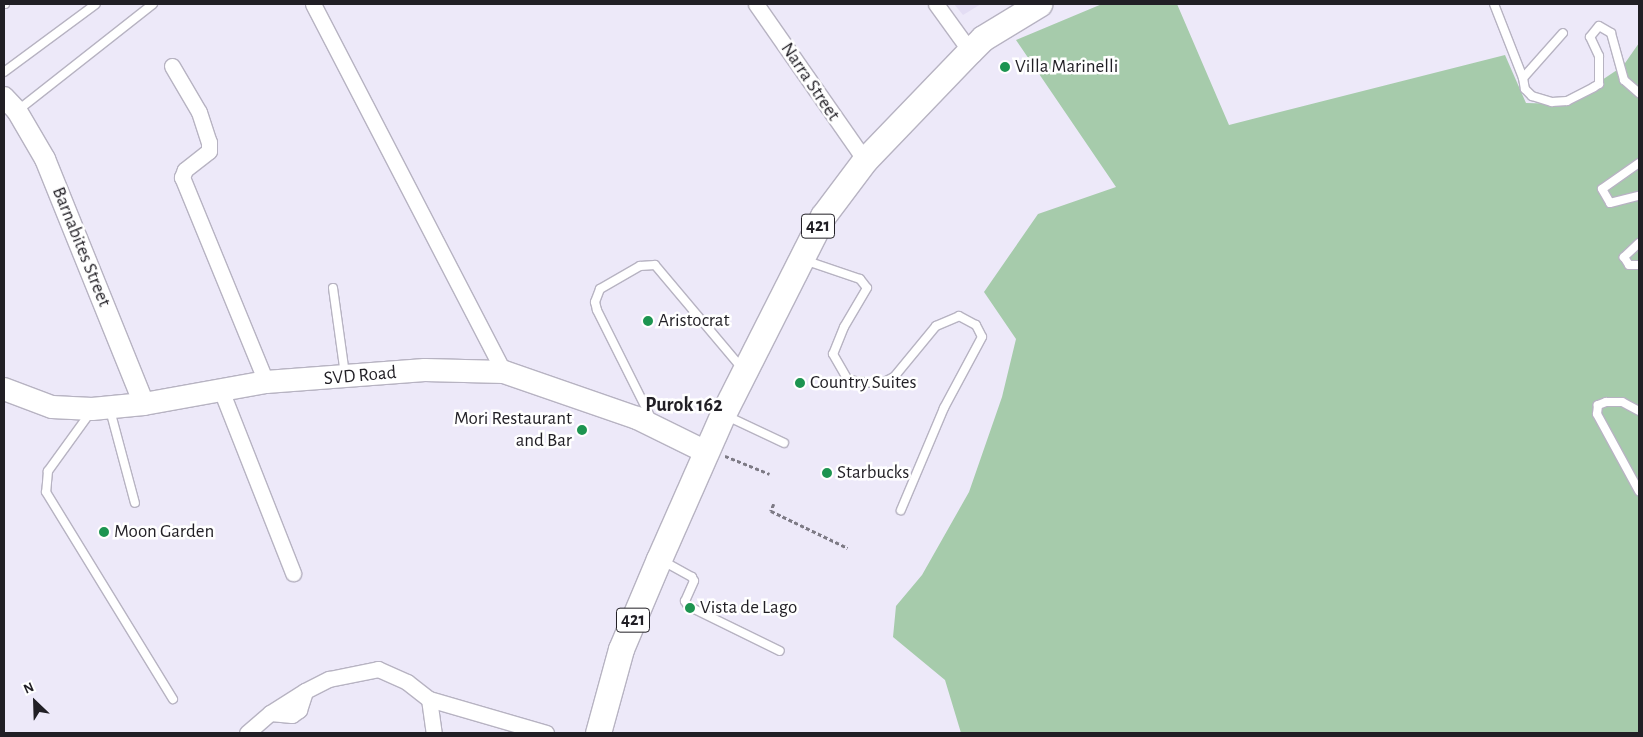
<!DOCTYPE html>
<style>
body{margin:0}
#map{position:relative;width:1643px;height:737px;overflow:hidden;background:#ede9f9;font-family:"Alegreya Sans",sans-serif}
div>[style]{position:absolute}
.built>*{inset:0;background:#e3ddf4}
.green>*{inset:0;background:#a6cbab}
.path>*{height:2.5px;margin-top:-1.25px;transform-origin:0;background:repeating-linear-gradient(90deg,#7d7a85 0 4px,transparent 0 6.5px)}
.roads{filter:drop-shadow(1px 0 #b7b3c2) drop-shadow(-1px 0 #b7b3c2) drop-shadow(0 1px #b7b3c2) drop-shadow(0 -1px #b7b3c2)}
.service>*{height:8px;margin:-4px;padding:0 4px;transform-origin:4px;border-radius:4px;background:#fff}
.minor>*{height:15px;margin:-7.5px;padding:0 7.5px;transform-origin:7.5px;border-radius:7.5px;background:#fff}
.tertiary>*{height:20px;margin:-10px;padding:0 10px;transform-origin:10px;border-radius:10px;background:#fff}
.secondary>*{height:22px;margin:-11px;padding:0 11px;transform-origin:11px;border-radius:11px;background:#fff}
.primary>*{height:25px;margin:-12.5px;padding:0 12.5px;transform-origin:12.5px;border-radius:12.5px;background:#fff}
.dots>*{width:14px;height:14px;translate:-50% -50%;box-sizing:border-box;border:2px solid #fff;border-radius:50%}
span{translate:-50% -50%;white-space:nowrap;text-align:center;line-height:1.15;-webkit-text-stroke:5px #fff;paint-order:stroke}
.shield-label span{padding:1px 4px;background:#fff;border:1px solid;border-radius:4px;-webkit-text-stroke-width:0}
.shield-label{font-size:18px;color:#211f25;font-weight:700}
.poi-label{font-size:19px;color:#211f25}
.left{translate:0 -50%;text-align:left}
.right{translate:-100% -50%;text-align:right}
.street-label{font-size:19px;color:#211f25}
.neighbourhood-label{font-size:20px;color:#211f25;font-weight:700}
.frame{position:absolute;inset:0;border:5px solid #211f25;pointer-events:none}
.north{position:absolute;left:10px;top:677px;width:50px;height:50px;-webkit-text-stroke:4px #fff;paint-order:stroke;rotate:336deg;font-size:14px;font-weight:700;line-height:20px;text-align:center;color:#211f25}
.north::after{content:'';display:block;margin:auto;width:18px;height:22px;background:#211f25;clip-path:polygon(50% 0,100% 100%,50% 72%,0 100%)}
</style>
<div id="map">
<div class="built">
<i style="clip-path:polygon(954px 4px,981px 4px,963px 15px)"></i>
</div>
<div class="green">
<i style="clip-path:polygon(1102px 4px,1177px 4px,1229px 125px,1505px 55px,1526px 103px,1566px 104px,1623px 66px,1639px 43px,1639px 733px,961px 733px,945px 680px,893px 637px,896px 606px,922px 575px,969px 492px,1002px 397px,1016px 339px,984px 292px,1038px 214px,1116px 187px,1016px 40px)"></i>
</div>
<div class="path">
<i style="left:725px;top:456px;width:48px;rotate:21.8deg"></i>
<i style="left:774px;top:504px;width:8px;rotate:113deg"></i>
<i style="left:771px;top:511px;width:85px;rotate:25.7deg"></i>
</div>
<div class="roads">
<div class="service">
<i style="left:4px;top:4px;width:1px"></i>
<i style="left:1494px;top:4px;width:79px;rotate:68.6deg"></i>
<i style="left:1523px;top:78px;width:60px;rotate:-48.4deg"></i>
<i style="left:4px;top:72px;width:114px;rotate:-36.5deg"></i>
<i style="left:1523px;top:78px;width:11px;rotate:80deg"></i>
<i style="left:1525px;top:89px;width:10px;rotate:45deg"></i>
<i style="left:1532px;top:96px;width:21px;rotate:17deg"></i>
<i style="left:1552px;top:102px;width:15px;rotate:-4deg"></i>
<i style="left:1567px;top:101px;width:30px;rotate:-27deg"></i>
<i style="left:1594px;top:87px;width:6px;rotate:-31deg"></i>
<i style="left:1599px;top:84px;width:28px;rotate:-90deg"></i>
<i style="left:1599px;top:56px;width:21px;rotate:-115deg"></i>
<i style="left:1590px;top:37px;width:14px;rotate:-51deg"></i>
<i style="left:1599px;top:26px;width:14px;rotate:30deg"></i>
<i style="left:1611px;top:33px;width:49px;rotate:74.5deg"></i>
<i style="left:1624px;top:80px;width:20px;rotate:41deg"></i>
<i style="left:17px;top:111px;width:173px;rotate:-38.2deg"></i>
<i style="left:1639px;top:163px;width:45px;rotate:144.9deg"></i>
<i style="left:1602px;top:189px;width:16px;rotate:60deg"></i>
<i style="left:1610px;top:203px;width:30px;rotate:-14deg"></i>
<i style="left:1639px;top:243px;width:21px;rotate:137deg"></i>
<i style="left:1624px;top:257px;width:9px;rotate:58deg"></i>
<i style="left:1629px;top:265px;width:10px"></i>
<i style="left:804px;top:260px;width:59px;rotate:18.7deg"></i>
<i style="left:860px;top:279px;width:11px;rotate:52deg"></i>
<i style="left:867px;top:288px;width:45px;rotate:120.5deg"></i>
<i style="left:844px;top:327px;width:29px;rotate:112deg"></i>
<i style="left:833px;top:354px;width:30px;rotate:60deg"></i>
<i style="left:848px;top:380px;width:32px;rotate:7deg"></i>
<i style="left:880px;top:384px;width:16px;rotate:-27deg"></i>
<i style="left:894px;top:377px;width:66px;rotate:-50.5deg"></i>
<i style="left:936px;top:326px;width:25px;rotate:-23deg"></i>
<i style="left:959px;top:316px;width:19px;rotate:28deg"></i>
<i style="left:976px;top:325px;width:13px;rotate:63deg"></i>
<i style="left:982px;top:337px;width:81px;rotate:118.2deg"></i>
<i style="left:944px;top:408px;width:111px;rotate:112.9deg"></i>
<i style="left:333px;top:288px;width:87px;rotate:82.1deg"></i>
<i style="left:110px;top:410px;width:96px;rotate:75deg"></i>
<i style="left:1639px;top:411px;width:19px;rotate:-152deg"></i>
<i style="left:1622px;top:402px;width:16px;rotate:180deg"></i>
<i style="left:1606px;top:402px;width:9px;rotate:159deg"></i>
<i style="left:1598px;top:405px;width:9px;rotate:96deg"></i>
<i style="left:1597px;top:414px;width:88px;rotate:61.4deg"></i>
<i style="left:90px;top:413px;width:72px;rotate:125.9deg"></i>
<i style="left:48px;top:471px;width:21px;rotate:95deg"></i>
<i style="left:46px;top:492px;width:243px;rotate:58.5deg"></i>
<i style="left:727px;top:416px;width:63px;rotate:25.3deg"></i>
<i style="left:652px;top:420px;width:123px;rotate:-116.6deg"></i>
<i style="left:597px;top:310px;width:8px;rotate:-104deg"></i>
<i style="left:595px;top:302px;width:14px;rotate:-69deg"></i>
<i style="left:600px;top:289px;width:46px;rotate:-29.9deg"></i>
<i style="left:640px;top:266px;width:15px;rotate:-4deg"></i>
<i style="left:655px;top:265px;width:133px;rotate:49.9deg"></i>
<i style="left:663px;top:561px;width:33px;rotate:29deg"></i>
<i style="left:692px;top:577px;width:4px;rotate:63deg"></i>
<i style="left:694px;top:581px;width:22px;rotate:114deg"></i>
<i style="left:685px;top:601px;width:6px;rotate:59deg"></i>
<i style="left:688px;top:606px;width:102px;rotate:26.1deg"></i>
</div>
<div class="minor">
<i style="left:313px;top:4px;width:415px;rotate:62.6deg"></i>
<i style="left:756px;top:4px;width:190px;rotate:55.1deg"></i>
<i style="left:936px;top:4px;width:58px;rotate:54.1deg"></i>
<i style="left:172px;top:66px;width:53px;rotate:59.6deg"></i>
<i style="left:199px;top:112px;width:32px;rotate:72deg"></i>
<i style="left:209px;top:142px;width:9px;rotate:90deg"></i>
<i style="left:209px;top:151px;width:31px;rotate:142deg"></i>
<i style="left:185px;top:170px;width:8px;rotate:113deg"></i>
<i style="left:182px;top:177px;width:222px;rotate:67.7deg"></i>
<i style="left:221px;top:390px;width:197px;rotate:68.5deg"></i>
<i style="left:429px;top:699px;width:34px;rotate:82deg"></i>
<i style="left:270px;top:713px;width:22px;rotate:5deg"></i>
<i style="left:292px;top:715px;width:9px;rotate:-36deg"></i>
<i style="left:299px;top:710px;width:20px;rotate:-72deg"></i>
<i style="left:247px;top:733px;width:30px;rotate:-41deg"></i>
<i style="left:270px;top:713px;width:41px;rotate:-32.2deg"></i>
<i style="left:305px;top:691px;width:27px;rotate:-27deg"></i>
<i style="left:329px;top:679px;width:50px;rotate:-11.5deg"></i>
<i style="left:378px;top:669px;width:32px;rotate:24deg"></i>
<i style="left:407px;top:682px;width:28px;rotate:38deg"></i>
<i style="left:429px;top:699px;width:122px;rotate:16.2deg"></i>
</div>
<div class="tertiary">
<i style="left:4px;top:97px;width:19px;rotate:47deg"></i>
<i style="left:17px;top:111px;width:56px;rotate:59.7deg"></i>
<i style="left:45px;top:159px;width:264px;rotate:68deg"></i>
</div>
<div class="secondary">
<i style="left:4px;top:389px;width:51px;rotate:20.6deg"></i>
<i style="left:52px;top:407px;width:40px;rotate:2.9deg"></i>
<i style="left:92px;top:409px;width:52px;rotate:-5.5deg"></i>
<i style="left:144px;top:404px;width:124px;rotate:-10.2deg"></i>
<i style="left:266px;top:382px;width:159px;rotate:-4.3deg"></i>
<i style="left:425px;top:370px;width:79px;rotate:1.5deg"></i>
<i style="left:504px;top:372px;width:141px;rotate:19.1deg"></i>
<i style="left:637px;top:418px;width:77px;rotate:26.2deg"></i>
</div>
<div class="primary">
<i style="left:598px;top:733px;width:87px;rotate:-74.7deg"></i>
<i style="left:621px;top:649px;width:98px;rotate:-67.1deg"></i>
<i style="left:659px;top:559px;width:158px;rotate:-66.2deg"></i>
<i style="left:723px;top:414px;width:222px;rotate:-63.2deg"></i>
<i style="left:823px;top:216px;width:70px;rotate:-53.1deg"></i>
<i style="left:865px;top:160px;width:151px;rotate:-46.1deg"></i>
<i style="left:970px;top:51px;width:18px;rotate:-45deg"></i>
<i style="left:983px;top:38px;width:66px;rotate:-31.3deg"></i>
</div>
</div>
<div class="dots">
<i style="left:1005px;top:67px;background:#1c9450"></i>
<i style="left:648px;top:321px;background:#1c9450"></i>
<i style="left:800px;top:383px;background:#1c9450"></i>
<i style="left:582px;top:430px;background:#1c9450"></i>
<i style="left:827px;top:473px;background:#1c9450"></i>
<i style="left:104px;top:532px;background:#1c9450"></i>
<i style="left:690px;top:608px;background:#1c9450"></i>
</div>
<div class="shield-label">
<span style="left:818px;top:226px">421</span>
<span style="left:633px;top:620px">421</span>
</div>
<div class="poi-label">
<span class="left" style="left:1015px;top:67px">Villa Marinelli</span>
<span class="left" style="left:658px;top:321px">Aristocrat</span>
<span class="left" style="left:810px;top:383px">Country Suites</span>
<span class="right" style="left:572px;top:430px">Mori Restaurant<br>and Bar</span>
<span class="left" style="left:837px;top:473px">Starbucks</span>
<span class="left" style="left:114px;top:532px">Moon Garden</span>
<span class="left" style="left:700px;top:608px">Vista de Lago</span>
</div>
<div class="street-label">
<span style="left:810px;top:82px;rotate:56deg">Narra Street</span>
<span style="left:81px;top:247px;rotate:68deg">Barnabites Street</span>
<span style="left:360px;top:376px;rotate:-5deg">SVD Road</span>
</div>
<div class="neighbourhood-label">
<span style="left:684px;top:405px">Purok 162</span>
</div>
<div class="frame"></div>
<div class="north">N</div>
</div>
